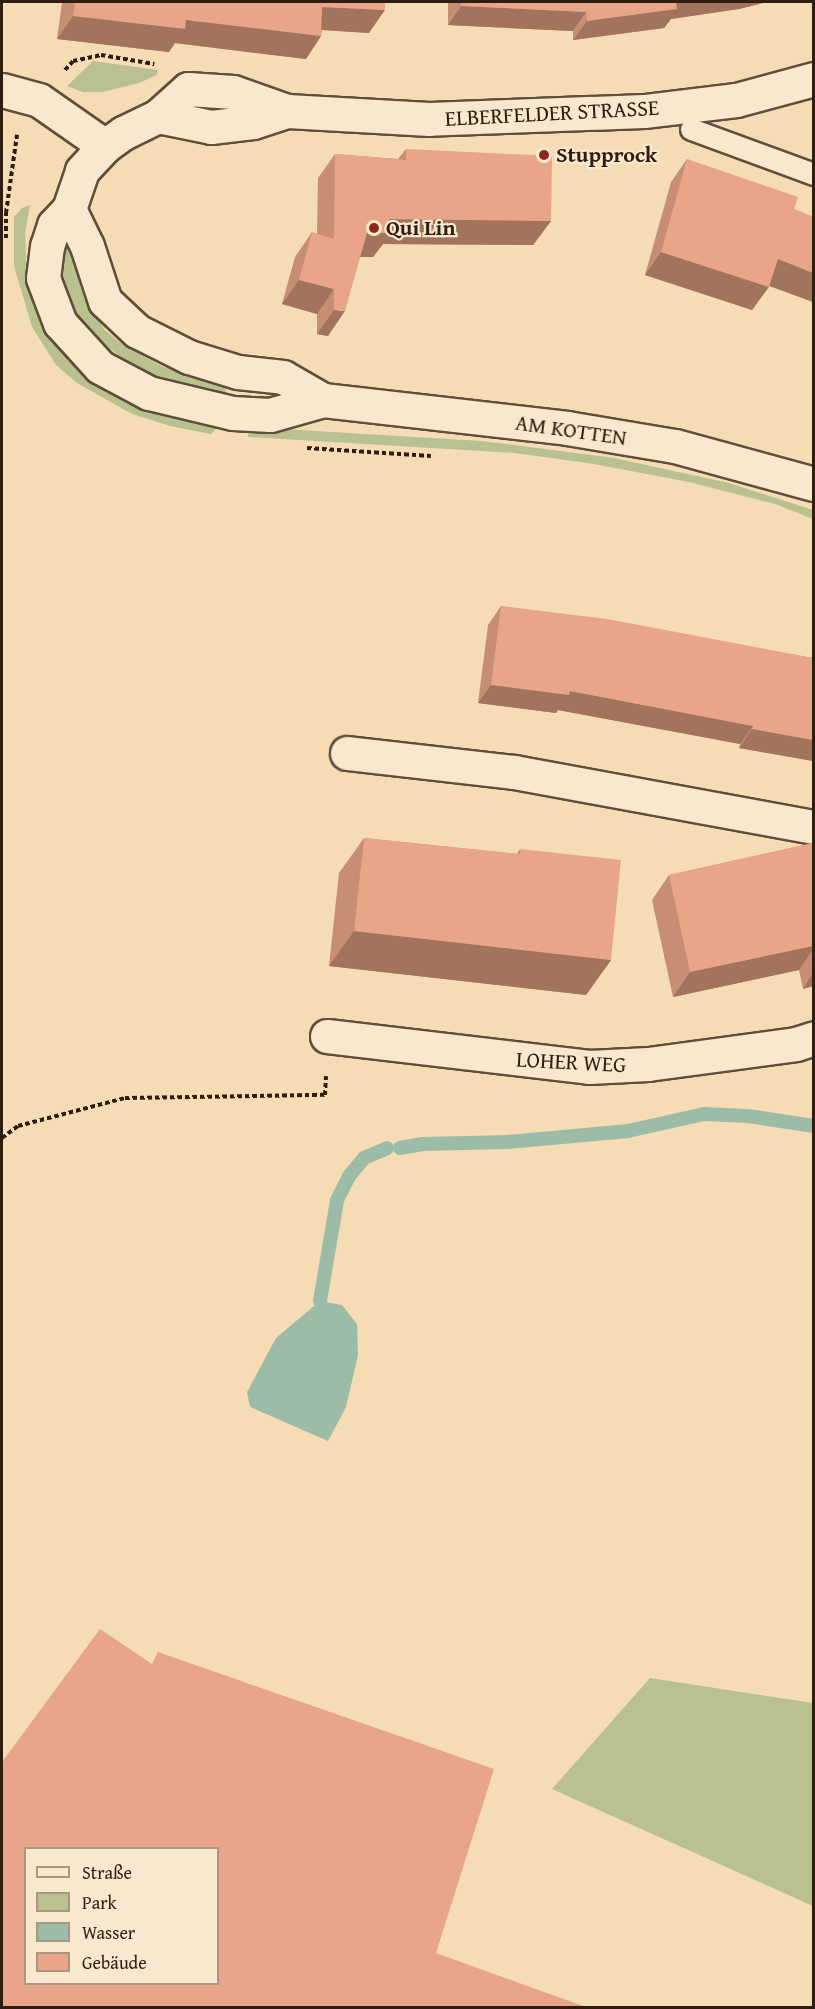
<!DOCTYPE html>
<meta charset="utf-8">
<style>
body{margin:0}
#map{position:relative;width:815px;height:2009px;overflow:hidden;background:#f5dcb4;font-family:"Gentium Book Plus",serif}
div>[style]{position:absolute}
.green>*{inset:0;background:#b9c18f}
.water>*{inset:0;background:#9dbca7}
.stream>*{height:14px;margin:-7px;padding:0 7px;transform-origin:7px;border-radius:7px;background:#9dbca7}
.path>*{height:4px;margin-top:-2px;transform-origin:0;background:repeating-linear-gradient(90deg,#301d12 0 4.5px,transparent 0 7.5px)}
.roads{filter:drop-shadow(2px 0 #614d3a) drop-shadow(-2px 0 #614d3a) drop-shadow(0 2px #614d3a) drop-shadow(0 -2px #614d3a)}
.service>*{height:21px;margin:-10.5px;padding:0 10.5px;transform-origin:10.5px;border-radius:10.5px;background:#f8e8ce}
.minor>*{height:33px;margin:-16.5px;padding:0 16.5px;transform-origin:16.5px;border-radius:16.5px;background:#f8e8ce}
.secondary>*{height:33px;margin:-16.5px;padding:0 16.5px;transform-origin:16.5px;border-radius:16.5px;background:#f8e8ce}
.wall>*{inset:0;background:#c88e74}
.shaded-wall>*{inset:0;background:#a2745e}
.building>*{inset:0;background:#e8a587}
.dots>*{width:16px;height:16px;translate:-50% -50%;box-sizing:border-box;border:3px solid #f8e8ce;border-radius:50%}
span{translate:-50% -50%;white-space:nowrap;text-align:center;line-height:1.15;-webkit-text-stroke:4.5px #f8e8ce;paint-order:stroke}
.street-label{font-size:22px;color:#301d12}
.poi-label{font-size:22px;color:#301d12;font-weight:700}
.left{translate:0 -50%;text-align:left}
.frame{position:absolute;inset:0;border:3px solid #301d12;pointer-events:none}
.legend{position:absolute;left:24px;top:1847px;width:195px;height:138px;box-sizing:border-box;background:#f8e8ce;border:2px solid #a89783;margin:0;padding:8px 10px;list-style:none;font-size:18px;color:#301d12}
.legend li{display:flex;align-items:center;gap:12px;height:30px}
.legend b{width:30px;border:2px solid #a89783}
</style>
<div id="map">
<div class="green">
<i style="clip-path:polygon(93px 61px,158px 70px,157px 75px,139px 83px,103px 92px,83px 92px,67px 86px)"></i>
<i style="clip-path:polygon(30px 205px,25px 233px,26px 261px,31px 285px,38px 312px,59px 348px,79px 370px,101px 387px,135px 402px,222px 423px,211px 434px,170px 426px,132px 414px,77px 383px,56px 365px,32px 327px,14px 266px,14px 217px,22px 208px)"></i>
<i style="clip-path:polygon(62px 224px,84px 298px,105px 330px,123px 345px,163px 367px,227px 382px,225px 395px,172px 384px,138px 370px,93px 336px,79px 318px,66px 290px,59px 264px)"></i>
<i style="clip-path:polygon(249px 427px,482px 441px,614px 458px,729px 483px,813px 510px,813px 519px,775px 504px,689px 482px,594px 464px,515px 453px,248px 437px)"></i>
<i style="clip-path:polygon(650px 1678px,813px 1703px,813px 1906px,552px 1789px)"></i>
</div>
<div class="water">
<i style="clip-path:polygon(320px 1301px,342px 1305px,357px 1324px,358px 1355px,346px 1407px,328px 1441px,250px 1407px,247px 1392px,276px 1338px)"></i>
</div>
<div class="stream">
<i style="left:400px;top:1148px;width:23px;rotate:-10deg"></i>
<i style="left:423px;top:1144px;width:85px;rotate:-1.3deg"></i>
<i style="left:508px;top:1142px;width:121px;rotate:-5.2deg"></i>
<i style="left:628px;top:1131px;width:78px;rotate:-12.6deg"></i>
<i style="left:704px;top:1114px;width:44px;rotate:2.6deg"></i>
<i style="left:748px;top:1116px;width:67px;rotate:8.6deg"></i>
<i style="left:320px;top:1301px;width:102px;rotate:-80.4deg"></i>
<i style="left:337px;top:1200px;width:27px;rotate:-63deg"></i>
<i style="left:349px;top:1176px;width:23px;rotate:-50deg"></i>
<i style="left:364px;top:1158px;width:25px;rotate:-23deg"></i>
</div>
<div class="path">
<i style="left:65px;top:70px;width:12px;rotate:-48deg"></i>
<i style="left:73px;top:61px;width:29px;rotate:-12deg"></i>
<i style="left:101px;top:55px;width:54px;rotate:9.6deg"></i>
<i style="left:6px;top:238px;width:25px;rotate:-90deg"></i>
<i style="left:6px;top:213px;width:79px;rotate:-82deg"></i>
<i style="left:307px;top:448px;width:124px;rotate:3.7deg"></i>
<i style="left:2px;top:1138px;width:20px;rotate:-37deg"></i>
<i style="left:18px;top:1126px;width:111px;rotate:-14.7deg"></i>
<i style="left:125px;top:1098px;width:200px;rotate:-0.9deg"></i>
<i style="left:325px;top:1095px;width:19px;rotate:-87deg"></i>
</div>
<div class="roads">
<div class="service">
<i style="left:691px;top:129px;width:131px;rotate:20.1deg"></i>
</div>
<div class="minor">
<i style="left:2px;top:90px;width:38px;rotate:15deg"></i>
<i style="left:39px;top:100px;width:80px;rotate:34.9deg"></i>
<i style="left:347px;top:753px;width:168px;rotate:6.5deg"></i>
<i style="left:514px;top:772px;width:305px;rotate:10.4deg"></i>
<i style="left:327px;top:1036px;width:264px;rotate:6.7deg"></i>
<i style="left:589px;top:1067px;width:59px;rotate:-2.9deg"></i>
<i style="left:648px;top:1064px;width:149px;rotate:-7.7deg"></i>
<i style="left:796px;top:1044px;width:19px;rotate:-18deg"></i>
</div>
<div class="secondary">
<i style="left:814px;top:79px;width:81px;rotate:164.9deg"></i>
<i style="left:736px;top:100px;width:93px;rotate:173.2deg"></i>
<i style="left:644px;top:111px;width:215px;rotate:177.9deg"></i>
<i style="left:429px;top:119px;width:142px;rotate:-176.8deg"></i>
<i style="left:287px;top:111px;width:57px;rotate:-160.6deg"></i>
<i style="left:233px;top:92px;width:45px;rotate:-176.2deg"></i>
<i style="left:188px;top:89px;width:40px;rotate:138deg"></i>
<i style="left:158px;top:116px;width:39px;rotate:154deg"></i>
<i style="left:123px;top:133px;width:22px;rotate:144deg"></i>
<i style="left:105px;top:146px;width:34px;rotate:133deg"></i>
<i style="left:82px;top:171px;width:40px;rotate:108.9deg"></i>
<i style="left:69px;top:209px;width:22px;rotate:133deg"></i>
<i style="left:54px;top:225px;width:22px;rotate:108deg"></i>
<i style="left:47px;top:246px;width:32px;rotate:97deg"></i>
<i style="left:43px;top:278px;width:48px;rotate:69.3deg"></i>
<i style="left:60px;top:323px;width:59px;rotate:47.7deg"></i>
<i style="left:100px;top:367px;width:55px;rotate:28deg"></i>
<i style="left:149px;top:393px;width:86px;rotate:13.4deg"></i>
<i style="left:233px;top:413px;width:37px;rotate:3deg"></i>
<i style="left:270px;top:415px;width:55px;rotate:-15.8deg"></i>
<i style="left:323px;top:400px;width:246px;rotate:6.5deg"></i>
<i style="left:567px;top:428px;width:109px;rotate:9.5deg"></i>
<i style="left:675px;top:446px;width:144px;rotate:15.3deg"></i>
<i style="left:158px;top:116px;width:54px;rotate:11.7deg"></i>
<i style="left:211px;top:127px;width:42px;rotate:-6.8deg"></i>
<i style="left:253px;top:122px;width:36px;rotate:-18deg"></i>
<i style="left:69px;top:209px;width:41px;rotate:64.1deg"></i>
<i style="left:87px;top:246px;width:58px;rotate:71.9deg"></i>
<i style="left:105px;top:301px;width:44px;rotate:43.2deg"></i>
<i style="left:137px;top:331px;width:58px;rotate:26.6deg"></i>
<i style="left:189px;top:357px;width:51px;rotate:17deg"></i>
<i style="left:238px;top:372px;width:45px;rotate:6.3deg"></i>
<i style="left:283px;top:377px;width:46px;rotate:29.9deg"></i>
</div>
</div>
<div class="wall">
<i style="clip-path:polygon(62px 2px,385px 2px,369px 33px,322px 30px,321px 36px,306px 59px,175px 43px,169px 52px,57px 39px)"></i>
<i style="clip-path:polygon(448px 2px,767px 2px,739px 9px,671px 19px,664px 28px,573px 40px,573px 31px,448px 25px)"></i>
<i style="clip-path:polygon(406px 149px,551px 221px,533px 245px,383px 244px,373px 257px,360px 257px,328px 336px,317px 334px,317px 314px,282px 304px,295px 257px,312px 232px,317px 234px,318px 178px,335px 154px,398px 159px)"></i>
<i style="clip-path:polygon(687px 159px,794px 209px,813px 217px,813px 302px,769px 285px,752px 310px,645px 275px,671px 182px)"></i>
<i style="clip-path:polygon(501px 606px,813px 658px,813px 761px,739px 748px,740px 744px,558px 710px,556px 713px,478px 703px,488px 625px)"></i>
<i style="clip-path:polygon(364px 838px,517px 854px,520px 849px,611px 960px,586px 995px,329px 966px,339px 873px)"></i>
<i style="clip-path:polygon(813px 843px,813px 986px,803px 989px,799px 970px,673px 997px,652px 900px,669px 875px)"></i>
</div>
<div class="shaded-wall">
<i style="clip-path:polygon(676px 2px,767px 2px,739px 9px,671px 19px,664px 28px,573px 40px,587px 21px)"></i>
<i style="clip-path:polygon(461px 6px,586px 12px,573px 31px,448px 25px)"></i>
<i style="clip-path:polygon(322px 7px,385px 10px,369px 33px,307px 29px)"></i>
<i style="clip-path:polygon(73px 16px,186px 20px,321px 36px,306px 59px,175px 43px,169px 52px,57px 39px)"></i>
<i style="clip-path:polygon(389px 219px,551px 221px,533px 245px,383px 244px,373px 257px,350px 257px,367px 233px)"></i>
<i style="clip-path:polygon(661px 252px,769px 287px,752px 310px,645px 275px)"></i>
<i style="clip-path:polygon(778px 259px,813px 273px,813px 302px,761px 283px)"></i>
<i style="clip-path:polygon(299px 280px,334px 289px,317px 314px,282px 304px)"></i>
<i style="clip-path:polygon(334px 310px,345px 311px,328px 336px,317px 334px)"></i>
<i style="clip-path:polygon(491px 685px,570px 691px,753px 726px,740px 744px,558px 710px,556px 713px,478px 703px)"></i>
<i style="clip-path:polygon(752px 729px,813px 740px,813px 761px,739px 748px)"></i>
<i style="clip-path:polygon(354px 931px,611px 960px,586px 995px,329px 966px)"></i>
<i style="clip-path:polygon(813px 946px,813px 949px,799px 970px,673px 997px,690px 972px)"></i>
<i style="clip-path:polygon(813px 973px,813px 986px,803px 989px)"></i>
</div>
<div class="building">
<i style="clip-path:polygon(75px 2px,385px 2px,385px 10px,322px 7px,321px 36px,186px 20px,185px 29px,73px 16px)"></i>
<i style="clip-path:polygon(461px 2px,676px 2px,677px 9px,587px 21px,586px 12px,461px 6px)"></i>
<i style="clip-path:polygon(406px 149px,552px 156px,551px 221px,389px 219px,390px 233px,367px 233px,345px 311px,334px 310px,334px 289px,299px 280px,312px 232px,334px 239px,335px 154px,406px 160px)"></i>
<i style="clip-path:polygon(687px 159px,798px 197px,794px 209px,813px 217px,813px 273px,778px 259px,769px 287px,661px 252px)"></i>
<i style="clip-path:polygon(501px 606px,607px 619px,813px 658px,813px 740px,752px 729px,753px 726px,570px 691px,569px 695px,491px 685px)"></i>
<i style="clip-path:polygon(364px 838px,520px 854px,520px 849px,621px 860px,611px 960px,354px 931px)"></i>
<i style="clip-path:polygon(813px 843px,813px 946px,690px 972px,669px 875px)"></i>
<i style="clip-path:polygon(evenodd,100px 1629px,152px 1664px,158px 1652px,494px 1769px,436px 1953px,586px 2007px,2px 2007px,2px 1762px,100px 1629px,26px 1848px,218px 1848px,218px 1983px,26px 1983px,26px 1848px)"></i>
</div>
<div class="dots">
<i style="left:544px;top:155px;background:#8f2418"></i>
<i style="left:374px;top:228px;background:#8f2418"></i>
</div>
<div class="street-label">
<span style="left:552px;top:113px;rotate:-3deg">ELBERFELDER STRASSE</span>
<span style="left:571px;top:430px;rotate:8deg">AM KOTTEN</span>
<span style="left:571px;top:1062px;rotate:3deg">LOHER WEG</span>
</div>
<div class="poi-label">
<span class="left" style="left:556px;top:155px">Stupprock</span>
<span class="left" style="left:386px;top:228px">Qui Lin</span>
</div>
<div class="frame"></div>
<ul class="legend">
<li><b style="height:8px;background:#f8e8ce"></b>Straße</li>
<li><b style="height:16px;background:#b9c18f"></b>Park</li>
<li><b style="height:16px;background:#9dbca7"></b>Wasser</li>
<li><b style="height:16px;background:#e8a587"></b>Gebäude</li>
</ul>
</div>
